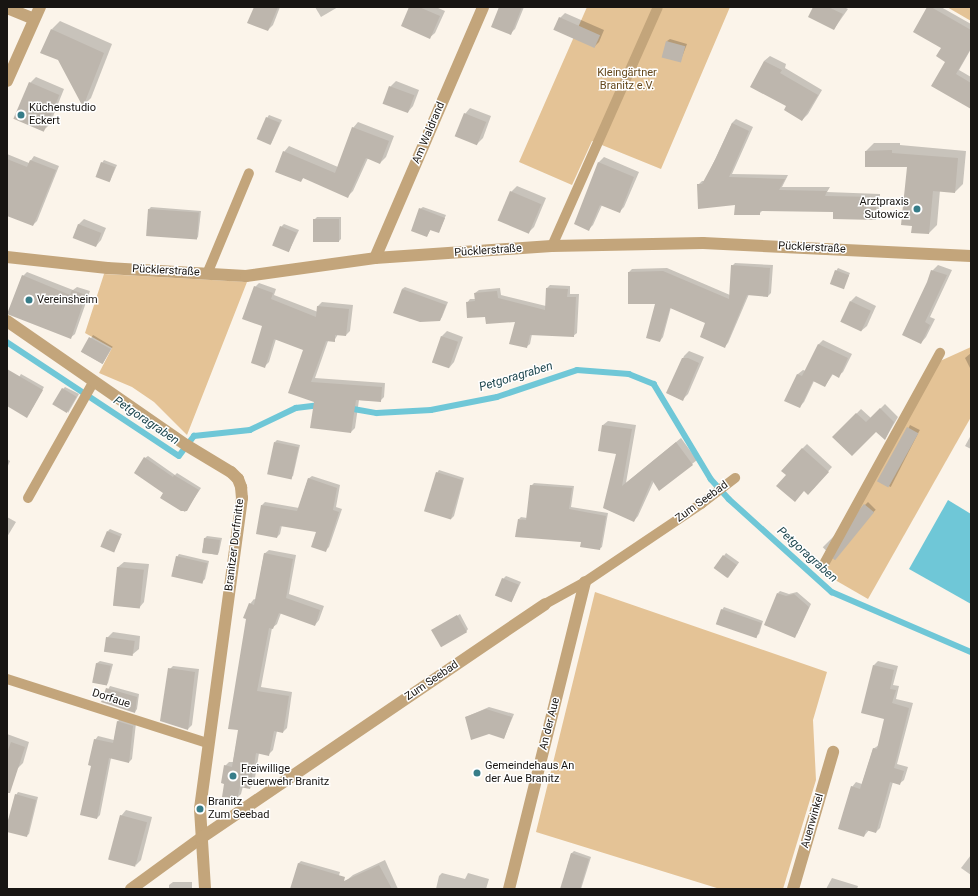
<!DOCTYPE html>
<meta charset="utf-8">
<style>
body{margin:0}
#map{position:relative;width:978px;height:896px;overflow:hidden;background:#fbf4ea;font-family:Roboto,sans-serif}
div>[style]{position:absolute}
.green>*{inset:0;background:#e4c396}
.water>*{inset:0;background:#6fc7d7}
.shadow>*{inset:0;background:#0003;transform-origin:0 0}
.stream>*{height:5.5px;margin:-2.75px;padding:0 2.75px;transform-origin:2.75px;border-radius:2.75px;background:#6fc7d7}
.building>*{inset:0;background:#bdb6ad;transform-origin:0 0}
.lane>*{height:10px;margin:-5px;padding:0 5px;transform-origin:5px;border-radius:5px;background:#c3a57b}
.street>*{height:12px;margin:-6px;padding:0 6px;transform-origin:6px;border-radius:6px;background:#c3a57b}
.dots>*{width:11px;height:11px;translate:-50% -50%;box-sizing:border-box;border:2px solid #fff;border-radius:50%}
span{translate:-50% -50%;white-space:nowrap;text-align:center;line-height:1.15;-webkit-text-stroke:3px #fff;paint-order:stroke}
.park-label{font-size:11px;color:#64481d}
.poi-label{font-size:11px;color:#181512}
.left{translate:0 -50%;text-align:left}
.right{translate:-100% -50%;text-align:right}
.street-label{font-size:11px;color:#181512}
.water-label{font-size:12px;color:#214951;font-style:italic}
.frame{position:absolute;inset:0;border:8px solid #181512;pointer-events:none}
</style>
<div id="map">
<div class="green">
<i style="clip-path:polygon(587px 7px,730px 7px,661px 169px,592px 141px,572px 185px,519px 162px)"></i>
<i style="clip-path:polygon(947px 7px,971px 7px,971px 21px)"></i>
<i style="clip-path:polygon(104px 274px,247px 282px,187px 435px,154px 402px,132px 387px,99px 373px,112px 348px,85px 333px)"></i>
<i style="clip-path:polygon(971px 347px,971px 417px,868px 599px,816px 569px,929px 366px)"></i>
<i style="clip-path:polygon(595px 592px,827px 672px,813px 720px,816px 780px,783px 889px,720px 889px,536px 832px)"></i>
</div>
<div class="water">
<i style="clip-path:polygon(948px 500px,971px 514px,971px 604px,909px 569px)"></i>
</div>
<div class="shadow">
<i style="clip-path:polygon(255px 7px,280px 7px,273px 25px,268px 30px)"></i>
<i style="clip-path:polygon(315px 7px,338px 7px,321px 17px)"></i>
<i style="clip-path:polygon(411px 7px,436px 7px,445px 11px,435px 33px,429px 38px)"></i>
<i style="clip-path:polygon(500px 7px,524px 7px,515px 29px,510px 34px)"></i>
<i style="clip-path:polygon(815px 7px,844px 7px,848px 9px,834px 29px)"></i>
<i style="clip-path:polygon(929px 7px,941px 7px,971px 24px,971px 49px,959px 70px,971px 77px,971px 107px,947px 61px)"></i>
<i style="clip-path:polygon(565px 13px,604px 30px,599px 42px,594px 47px,560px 18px)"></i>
<i style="clip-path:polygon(60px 21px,112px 44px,91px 98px,83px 106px,52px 29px)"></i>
<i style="clip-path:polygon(670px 39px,687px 44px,680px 62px,667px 41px)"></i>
<i style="clip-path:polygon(770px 56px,786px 64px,785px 68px,822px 90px,808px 114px,802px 120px,788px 105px,764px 61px)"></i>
<i style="clip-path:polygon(36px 77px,64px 89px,50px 124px,44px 130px,30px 83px)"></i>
<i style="clip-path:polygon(396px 81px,419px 90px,413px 106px,408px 112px,390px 87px)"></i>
<i style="clip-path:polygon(470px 108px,491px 116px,483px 138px,477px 144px,465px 114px)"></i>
<i style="clip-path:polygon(269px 115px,282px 120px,271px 144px,267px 118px)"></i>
<i style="clip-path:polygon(736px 119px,753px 127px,732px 174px,788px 175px,782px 187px,830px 187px,827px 192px,880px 194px,879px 215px,875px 219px,834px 211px,763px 210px,759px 214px,698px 185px,702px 181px,705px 181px,732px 123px)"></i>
<i style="clip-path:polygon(358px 122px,394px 136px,386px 157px,380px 163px,368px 158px,353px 191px,348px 196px,304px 177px,301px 180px,284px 152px,289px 146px,338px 167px,353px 128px)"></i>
<i style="clip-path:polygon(874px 143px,900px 143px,900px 145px,966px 151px,963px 184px,955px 192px,940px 190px,937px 225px,929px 233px,913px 225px,908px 166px,866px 151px)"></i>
<i style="clip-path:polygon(7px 154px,29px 163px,34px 156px,59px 166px,37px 221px,33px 225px,7px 215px)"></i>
<i style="clip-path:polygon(604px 157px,639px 172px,624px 207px,619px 212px,602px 205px,593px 225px,588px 230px,599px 162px)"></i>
<i style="clip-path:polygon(104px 160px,117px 165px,110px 181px,102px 163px)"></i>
<i style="clip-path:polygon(517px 186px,546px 198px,534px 227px,529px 232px,511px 192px)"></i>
<i style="clip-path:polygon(151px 207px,201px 211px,198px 237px,196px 239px,149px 209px)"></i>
<i style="clip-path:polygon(423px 207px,446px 215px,439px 232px,431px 229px,427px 236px,420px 209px)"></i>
<i style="clip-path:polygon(317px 217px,341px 217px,341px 239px,339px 241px,314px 220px)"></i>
<i style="clip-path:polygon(84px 219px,106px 228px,101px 240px,96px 246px,78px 225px)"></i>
<i style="clip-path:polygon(284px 224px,299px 230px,289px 251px,281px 227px)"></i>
<i style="clip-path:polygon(735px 263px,773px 265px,771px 293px,768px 296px,749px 294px,728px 343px,725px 346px,707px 323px,671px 307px,663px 337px,660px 341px,657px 303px,629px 272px,632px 269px,667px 268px,730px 295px,732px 266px)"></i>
<i style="clip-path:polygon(938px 265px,952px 270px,930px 317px,935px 319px,926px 337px,921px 343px,932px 271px)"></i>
<i style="clip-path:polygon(838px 268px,850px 273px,843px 288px,836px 271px)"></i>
<i style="clip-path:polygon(27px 272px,73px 290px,77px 287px,90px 291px,75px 334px,70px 338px,23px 276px)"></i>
<i style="clip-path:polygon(259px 283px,276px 289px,274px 295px,318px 312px,318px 306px,322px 302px,353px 305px,350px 331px,346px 335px,338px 334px,334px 341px,328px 341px,315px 378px,385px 383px,384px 397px,380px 401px,359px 400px,355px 428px,351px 432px,315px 401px,290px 392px,305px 350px,276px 339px,269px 362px,265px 366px,263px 326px,255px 287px)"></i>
<i style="clip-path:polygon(550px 285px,570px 286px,570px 294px,579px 294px,577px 333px,573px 336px,532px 334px,530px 344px,526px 347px,516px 321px,486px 316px,467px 303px,470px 299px,476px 299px,475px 293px,479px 290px,500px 288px,501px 295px,546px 306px,547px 288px)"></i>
<i style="clip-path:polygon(405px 287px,448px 302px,442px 317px,440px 320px,402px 289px)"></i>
<i style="clip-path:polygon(856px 296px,876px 306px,867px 326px,861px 331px,851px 301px)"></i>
<i style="clip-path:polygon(447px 331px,463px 337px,454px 362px,449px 368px,442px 336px)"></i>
<i style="left:93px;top:335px;width:23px;height:20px;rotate:31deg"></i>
<i style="clip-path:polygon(823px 340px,852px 354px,843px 372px,838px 376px,833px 374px,825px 386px,814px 381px,804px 402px,799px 407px,786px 400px,798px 374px,803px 370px,806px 371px,819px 344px)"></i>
<i style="clip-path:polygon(689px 351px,704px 357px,688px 394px,682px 400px,667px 393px,684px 356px)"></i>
<i style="clip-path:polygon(971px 353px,971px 370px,965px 358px)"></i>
<i style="clip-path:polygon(21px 374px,44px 387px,29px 414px,7px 405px,7px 397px)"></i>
<i style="clip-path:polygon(65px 387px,79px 394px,68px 413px,63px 389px)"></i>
<i style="clip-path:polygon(885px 404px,898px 417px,885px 439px,876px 430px,834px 437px,861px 409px,871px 418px)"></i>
<i style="clip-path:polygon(608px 421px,636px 425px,626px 483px,681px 438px,697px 460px,692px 464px,654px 481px,638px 516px,634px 521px,604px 508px,617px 453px,603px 425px)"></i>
<i style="left:910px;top:425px;width:11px;height:64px;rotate:27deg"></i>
<i style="clip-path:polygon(971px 435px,971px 449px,965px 446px)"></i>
<i style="clip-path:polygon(277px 440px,300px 445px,293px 476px,290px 478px,275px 442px)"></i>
<i style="clip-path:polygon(807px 444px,832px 467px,813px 489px,787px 475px,802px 449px)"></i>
<i style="clip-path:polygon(148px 456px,175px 475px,177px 473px,201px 488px,185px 512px,161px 497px,164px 493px,145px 458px)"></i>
<i style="clip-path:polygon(7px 459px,10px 461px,7px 468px)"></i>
<i style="clip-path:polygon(439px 470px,464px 478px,454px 516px,451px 519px,437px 473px)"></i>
<i style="clip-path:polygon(312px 476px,340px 485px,336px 507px,342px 509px,329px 547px,326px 550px,318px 531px,282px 525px,280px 534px,277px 537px,262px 505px,265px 502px,299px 508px,308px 479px)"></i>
<i style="clip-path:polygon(534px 483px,574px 486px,571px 507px,608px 513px,602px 547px,599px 549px,582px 541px,519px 519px,521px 517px,527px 518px,531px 486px)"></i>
<i style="left:868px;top:502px;width:11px;height:64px;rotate:45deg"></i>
<i style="clip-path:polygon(7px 517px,16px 522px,7px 537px)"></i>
<i style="clip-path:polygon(110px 529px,122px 534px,113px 552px,108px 531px)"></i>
<i style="clip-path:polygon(207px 536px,222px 538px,219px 552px,217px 555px,202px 552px,205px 538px)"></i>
<i style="clip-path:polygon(269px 550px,296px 555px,289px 594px,324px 606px,319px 620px,315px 625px,281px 613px,277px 624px,272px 628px,261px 687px,292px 692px,287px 728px,283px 732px,277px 731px,273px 750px,268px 755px,259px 753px,254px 784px,250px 788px,243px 786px,241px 794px,237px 798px,225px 766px,229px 762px,233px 762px,239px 729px,250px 604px,254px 599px,256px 600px,264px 554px)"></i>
<i style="left:726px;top:553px;width:16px;height:19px;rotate:35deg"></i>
<i style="clip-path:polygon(179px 554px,209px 561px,205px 579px,202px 582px,177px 557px)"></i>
<i style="clip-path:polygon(124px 562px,149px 564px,144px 602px,139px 608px,114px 605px,118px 567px)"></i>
<i style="clip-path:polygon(506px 576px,521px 582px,512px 601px,503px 579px)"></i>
<i style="clip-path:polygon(780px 591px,789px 594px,797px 592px,811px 604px,797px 634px,778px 593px)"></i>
<i style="clip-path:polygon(724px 607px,763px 621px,759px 634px,756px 636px,722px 610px)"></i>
<i style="clip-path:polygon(460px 614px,468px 629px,466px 632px,436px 630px)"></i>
<i style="clip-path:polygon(113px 632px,140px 636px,139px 649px,133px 654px,107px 638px)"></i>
<i style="clip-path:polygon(100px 661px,113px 664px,108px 683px,106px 685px,93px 682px,97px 663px)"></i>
<i style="clip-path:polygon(878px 661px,898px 666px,893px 685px,899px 686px,896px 699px,913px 703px,897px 764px,908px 767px,904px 780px,899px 784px,893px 782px,880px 828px,876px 832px,869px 830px,864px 836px,852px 787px,856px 782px,862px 784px,873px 749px,879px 745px,886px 718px,874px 665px)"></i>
<i style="clip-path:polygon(173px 666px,199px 669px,192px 725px,188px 729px,169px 670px)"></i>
<i style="clip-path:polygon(110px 686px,139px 694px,137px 709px,135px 712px,102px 701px)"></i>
<i style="clip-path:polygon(489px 707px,514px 714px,504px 738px,466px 717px)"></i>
<i style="clip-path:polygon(121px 718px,136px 723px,132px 759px,129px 762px,111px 758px,100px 815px,97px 818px,92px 765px,95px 740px,98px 736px,114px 740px,118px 721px)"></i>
<i style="clip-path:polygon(7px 734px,29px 742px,23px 763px,18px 768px,7px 764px)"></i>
<i style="clip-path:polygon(18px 792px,38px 797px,29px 834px,26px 836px,7px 831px,16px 795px)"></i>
<i style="clip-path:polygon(126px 810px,152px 817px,141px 860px,136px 865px,121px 816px)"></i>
<i style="clip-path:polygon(574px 851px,591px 857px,581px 889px,561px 889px,571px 854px)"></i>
<i style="clip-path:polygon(971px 855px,971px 875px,961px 868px)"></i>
<i style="clip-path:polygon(385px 860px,398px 889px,352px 889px,347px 880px,353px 875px)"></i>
<i style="clip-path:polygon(301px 861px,340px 872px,335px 889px,291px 889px,299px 863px)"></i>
<i style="clip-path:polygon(442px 873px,465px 879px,468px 873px,489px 879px,486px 889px,436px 889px,439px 876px)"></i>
<i style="clip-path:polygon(832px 878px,858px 886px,857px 889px,826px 889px)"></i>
<i style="clip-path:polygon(173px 882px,192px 882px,192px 889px,165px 889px,169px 889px,169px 885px)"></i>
</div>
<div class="stream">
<i style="left:7px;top:342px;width:206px;rotate:33.5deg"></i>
<i style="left:179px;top:456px;width:25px;rotate:-53deg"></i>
<i style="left:194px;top:436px;width:56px;rotate:-6.1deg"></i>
<i style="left:250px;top:430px;width:51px;rotate:-25.6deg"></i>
<i style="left:296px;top:408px;width:24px;rotate:-7deg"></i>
<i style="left:348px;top:408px;width:29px;rotate:10deg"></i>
<i style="left:377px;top:413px;width:54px;rotate:-3.2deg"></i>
<i style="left:431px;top:410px;width:67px;rotate:-11.1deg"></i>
<i style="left:497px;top:397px;width:84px;rotate:-18.6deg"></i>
<i style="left:577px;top:370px;width:52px;rotate:4.4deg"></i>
<i style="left:629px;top:374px;width:27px;rotate:22deg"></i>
<i style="left:654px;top:384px;width:111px;rotate:59deg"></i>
<i style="left:711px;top:479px;width:27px;rotate:48deg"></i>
<i style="left:729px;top:499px;width:139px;rotate:42.1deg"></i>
<i style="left:832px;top:592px;width:151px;rotate:23.3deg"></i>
</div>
<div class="building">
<i style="clip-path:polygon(254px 7px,278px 7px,268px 31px,247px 23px)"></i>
<i style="clip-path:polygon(409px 7px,419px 7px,440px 16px,430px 39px,401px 26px)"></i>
<i style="clip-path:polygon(499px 7px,522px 7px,511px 35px,491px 27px)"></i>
<i style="clip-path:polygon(813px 7px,828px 7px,843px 14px,834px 30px,808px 17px)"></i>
<i style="clip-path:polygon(927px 7px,931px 7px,971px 30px,971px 48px,956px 74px,971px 83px,971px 109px,931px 86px,945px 62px,936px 56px,941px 48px,913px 32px)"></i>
<i style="left:559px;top:17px;width:45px;height:14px;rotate:24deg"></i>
<i style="clip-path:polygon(51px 29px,104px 53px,83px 107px,58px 60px,40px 53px)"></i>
<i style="left:666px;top:41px;width:20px;height:17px;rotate:15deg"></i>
<i style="clip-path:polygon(764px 61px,782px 70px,780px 73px,818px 95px,802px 121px,784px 110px,786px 106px,750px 87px)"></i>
<i style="left:29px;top:82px;width:33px;height:40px;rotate:23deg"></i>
<i style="left:389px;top:86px;width:27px;height:19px;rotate:20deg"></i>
<i style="left:464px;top:113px;width:24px;height:25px;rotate:22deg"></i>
<i style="left:266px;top:117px;width:15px;height:24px;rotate:23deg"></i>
<i style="clip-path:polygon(732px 123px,749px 131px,729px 177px,785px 179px,779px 190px,827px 191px,825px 196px,876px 197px,876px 220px,833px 219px,833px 212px,760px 211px,760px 215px,734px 215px,735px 205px,698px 209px,697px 184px,702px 184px,716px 158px)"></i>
<i style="clip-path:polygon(352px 127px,389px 141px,380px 164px,366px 158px,348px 198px,303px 178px,301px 182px,275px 172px,283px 151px,335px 173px)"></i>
<i style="clip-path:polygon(892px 150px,892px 153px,958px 158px,955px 193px,933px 191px,929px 234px,911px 233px,912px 226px,901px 225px,907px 167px,865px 167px,865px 151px)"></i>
<i style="clip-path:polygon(7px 159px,27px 167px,30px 160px,56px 170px,33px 226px,7px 216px)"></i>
<i style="left:101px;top:162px;width:15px;height:16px;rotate:20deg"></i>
<i style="clip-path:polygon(598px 162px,634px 177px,620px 213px,600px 205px,589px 231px,574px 224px)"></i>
<i style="left:510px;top:191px;width:34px;height:32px;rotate:23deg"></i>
<i style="clip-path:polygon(419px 208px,445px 218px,439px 233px,430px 230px,427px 237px,411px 231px)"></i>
<i style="left:148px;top:209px;width:51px;height:27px;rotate:4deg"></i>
<i style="left:313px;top:219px;width:26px;height:23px"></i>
<i style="left:78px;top:224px;width:25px;height:15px;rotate:21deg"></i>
<i style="left:280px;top:226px;width:18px;height:21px;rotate:22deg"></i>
<i style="clip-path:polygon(731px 265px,770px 268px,768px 297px,747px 295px,725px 348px,700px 337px,705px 323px,670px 308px,660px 342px,646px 338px,655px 304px,628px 304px,628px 272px,663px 271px,729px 299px)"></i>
<i style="left:835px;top:270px;width:15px;height:15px;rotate:20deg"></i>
<i style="clip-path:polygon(931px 270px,947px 275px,925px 322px,930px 325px,921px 344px,902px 335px,927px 282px)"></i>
<i style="clip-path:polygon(22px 275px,70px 295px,72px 290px,86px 295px,71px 339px,7px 314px)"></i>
<i style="clip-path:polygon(254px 286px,273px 293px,271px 299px,316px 317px,317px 306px,349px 309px,346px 336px,335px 335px,335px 342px,326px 341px,311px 382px,382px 387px,381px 402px,356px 400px,351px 433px,310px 428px,314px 402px,288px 393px,303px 350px,274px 339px,265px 368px,251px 363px,262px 326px,242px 319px)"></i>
<i style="clip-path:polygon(546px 288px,568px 289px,567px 297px,576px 297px,574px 337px,530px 335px,527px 348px,509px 344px,515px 322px,486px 324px,485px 317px,467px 318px,466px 302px,475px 301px,474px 293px,497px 291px,498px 298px,545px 310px)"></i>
<i style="clip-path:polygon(402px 289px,446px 305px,440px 321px,420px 322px,393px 313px)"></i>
<i style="left:850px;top:301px;width:23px;height:23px;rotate:25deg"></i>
<i style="left:441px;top:336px;width:18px;height:28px;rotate:19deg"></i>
<i style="left:89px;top:337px;width:25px;height:17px;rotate:29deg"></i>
<i style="clip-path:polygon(818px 344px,848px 358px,839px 378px,832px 374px,825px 387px,813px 381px,800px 408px,784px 401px,797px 374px,802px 376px)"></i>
<i style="clip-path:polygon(682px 358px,688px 358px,699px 363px,683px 401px,666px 393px)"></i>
<i style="clip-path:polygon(7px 369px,43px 390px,27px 418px,7px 406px)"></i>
<i style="left:62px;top:388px;width:17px;height:19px;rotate:31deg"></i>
<i style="clip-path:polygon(880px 408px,894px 422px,885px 440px,876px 432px,852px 456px,832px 437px,856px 413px,866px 422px)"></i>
<i style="clip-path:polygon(602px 425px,632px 429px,622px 486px,676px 442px,693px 465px,659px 491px,652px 480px,634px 522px,603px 508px,616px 454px,598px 451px)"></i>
<i style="left:907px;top:427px;width:13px;height:62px;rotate:29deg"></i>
<i style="left:274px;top:442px;width:25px;height:33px;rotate:12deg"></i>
<i style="clip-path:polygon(802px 448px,829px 472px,808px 495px,804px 491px,795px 502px,776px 486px,786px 475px,781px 471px)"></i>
<i style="clip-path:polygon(144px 457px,173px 477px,174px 475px,199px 490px,187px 511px,181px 511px,160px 498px,163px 493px,134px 473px)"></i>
<i style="left:436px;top:472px;width:28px;height:41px;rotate:17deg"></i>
<i style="clip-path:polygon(308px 478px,337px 488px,333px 510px,339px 512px,326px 552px,311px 547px,316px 532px,280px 526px,277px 538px,256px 534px,261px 505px,297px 511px)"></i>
<i style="clip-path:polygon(530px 485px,572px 488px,569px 509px,606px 516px,600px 550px,580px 547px,581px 542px,515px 537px,518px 519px,526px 520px)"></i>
<i style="left:864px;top:504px;width:13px;height:62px;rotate:39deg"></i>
<i style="left:107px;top:531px;width:15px;height:17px;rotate:23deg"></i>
<i style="left:204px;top:538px;width:16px;height:15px;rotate:7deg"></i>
<i style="clip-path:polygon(264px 553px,293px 559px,286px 598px,320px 610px,315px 626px,279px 613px,273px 629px,269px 628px,257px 691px,289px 696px,283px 733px,274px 731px,269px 756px,256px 753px,250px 789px,240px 787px,237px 799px,222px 797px,224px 784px,221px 783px,224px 765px,232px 767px,238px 730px,228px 729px,246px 619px,243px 618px,249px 603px,254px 605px)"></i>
<i style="left:723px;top:555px;width:17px;height:16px;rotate:36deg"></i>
<i style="left:176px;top:556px;width:32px;height:21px;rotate:13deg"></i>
<i style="left:117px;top:567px;width:27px;height:39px;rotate:6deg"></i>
<i style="left:502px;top:578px;width:18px;height:19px;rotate:22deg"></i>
<i style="clip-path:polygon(777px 593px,786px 596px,794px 594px,809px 607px,795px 638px,764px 625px)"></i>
<i style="left:721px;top:609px;width:43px;height:16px;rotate:19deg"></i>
<i style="left:457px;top:615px;width:20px;height:30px;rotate:60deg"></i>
<i style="left:106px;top:637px;width:29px;height:15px;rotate:8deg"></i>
<i style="left:96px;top:663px;width:15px;height:20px;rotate:11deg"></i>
<i style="clip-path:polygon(873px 665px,894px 670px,890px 689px,896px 690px,892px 703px,909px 708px,894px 768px,904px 771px,900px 785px,890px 782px,876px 833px,866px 830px,864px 837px,838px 829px,851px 786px,860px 789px,873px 748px,877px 749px,884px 719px,861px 713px)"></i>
<i style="clip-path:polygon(168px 668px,195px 672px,188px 730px,160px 721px)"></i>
<i style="clip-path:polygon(106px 688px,137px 697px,135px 713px,101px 702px)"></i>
<i style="clip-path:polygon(486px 709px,512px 717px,504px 739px,489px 734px,471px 740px,465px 717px)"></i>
<i style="clip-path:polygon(117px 721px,133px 726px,129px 763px,109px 758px,97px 819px,80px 815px,91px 766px,88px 765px,94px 739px,113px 743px)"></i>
<i style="clip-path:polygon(11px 742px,25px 747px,10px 793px,7px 793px,7px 753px)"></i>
<i style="clip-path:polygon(15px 794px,36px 800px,27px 837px,7px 832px,7px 824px)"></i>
<i style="left:120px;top:815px;width:28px;height:46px;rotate:15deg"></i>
<i style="clip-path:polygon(571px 853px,589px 859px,580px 889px,560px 889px)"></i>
<i style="clip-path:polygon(298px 863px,345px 877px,344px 881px,379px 865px,392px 889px,290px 889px)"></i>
</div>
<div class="lane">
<i style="left:552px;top:246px;width:261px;rotate:-66.1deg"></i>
<i style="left:207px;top:274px;width:109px;rotate:-67.4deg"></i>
<i style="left:28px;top:498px;width:134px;rotate:-60.6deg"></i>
<i style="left:824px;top:564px;width:241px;rotate:-61.2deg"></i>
<i style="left:545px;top:604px;width:46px;rotate:-28.8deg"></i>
<i style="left:585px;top:582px;width:140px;rotate:-33.9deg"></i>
<i style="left:701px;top:504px;width:43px;rotate:-37.4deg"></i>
<i style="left:7px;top:679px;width:211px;rotate:17.7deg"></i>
</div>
<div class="street">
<i style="left:7px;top:8px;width:29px;rotate:22deg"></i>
<i style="left:7px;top:81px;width:81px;rotate:-66deg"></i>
<i style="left:7px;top:257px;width:101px;rotate:6.3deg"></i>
<i style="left:107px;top:268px;width:139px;rotate:3.3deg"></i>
<i style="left:246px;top:276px;width:130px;rotate:-7.9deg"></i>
<i style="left:375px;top:258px;width:177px;rotate:-3.9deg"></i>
<i style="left:552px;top:246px;width:151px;rotate:-1.1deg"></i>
<i style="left:703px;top:243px;width:268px;rotate:2.8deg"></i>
<i style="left:375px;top:258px;width:273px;rotate:-66.7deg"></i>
<i style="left:7px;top:321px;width:218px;rotate:34.7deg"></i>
<i style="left:186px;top:445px;width:52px;rotate:31deg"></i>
<i style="left:231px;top:472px;width:10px;rotate:45deg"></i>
<i style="left:238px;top:479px;width:9px;rotate:69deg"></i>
<i style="left:241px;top:487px;width:11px;rotate:85deg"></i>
<i style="left:242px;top:498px;width:314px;rotate:97.7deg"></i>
<i style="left:200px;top:809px;width:80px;rotate:86.4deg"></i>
<i style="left:131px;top:889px;width:87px;rotate:-36.1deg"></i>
<i style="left:201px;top:838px;width:416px;rotate:-34.2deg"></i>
<i style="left:509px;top:889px;width:316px;rotate:-76.1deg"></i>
<i style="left:793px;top:889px;width:143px;rotate:-73.7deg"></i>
</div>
<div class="dots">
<i style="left:21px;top:115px;background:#377d89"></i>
<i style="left:917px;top:209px;background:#377d89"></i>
<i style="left:29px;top:300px;background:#377d89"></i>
<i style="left:477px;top:773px;background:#377d89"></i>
<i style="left:233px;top:776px;background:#377d89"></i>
<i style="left:200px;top:809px;background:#377d89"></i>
</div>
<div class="park-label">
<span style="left:627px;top:80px">Kleingärtner<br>Branitz e.V.</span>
</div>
<div class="poi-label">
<span class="left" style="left:29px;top:115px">Küchenstudio<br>Eckert</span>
<span class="right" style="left:909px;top:209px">Arztpraxis<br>Sutowicz</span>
<span class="left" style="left:37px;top:300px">Vereinsheim</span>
<span class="left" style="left:485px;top:773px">Gemeindehaus An<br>der Aue Branitz</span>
<span class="left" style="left:241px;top:776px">Freiwillige<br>Feuerwehr Branitz</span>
<span class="left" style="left:208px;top:809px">Branitz<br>Zum Seebad</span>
</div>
<div class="street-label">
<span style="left:429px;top:133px;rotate:-67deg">Am Waldrand</span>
<span style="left:812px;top:248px;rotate:3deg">Pücklerstraße</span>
<span style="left:488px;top:251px;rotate:-4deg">Pücklerstraße</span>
<span style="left:166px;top:271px;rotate:3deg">Pücklerstraße</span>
<span style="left:702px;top:502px;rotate:-36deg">Zum Seebad</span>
<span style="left:235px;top:545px;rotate:-83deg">Branitzer Dorfmitte</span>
<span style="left:432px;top:681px;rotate:-34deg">Zum Seebad</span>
<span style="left:111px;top:699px;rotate:18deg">Dorfaue</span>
<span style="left:550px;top:724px;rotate:-76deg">An der Aue</span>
<span style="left:813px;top:821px;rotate:-74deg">Auenwinkel</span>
</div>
<div class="water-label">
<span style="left:516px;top:377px;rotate:-17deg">Petgoragraben</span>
<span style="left:146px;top:421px;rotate:34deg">Petgoragraben</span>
<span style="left:807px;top:555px;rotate:42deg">Petgoragraben</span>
</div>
<div class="frame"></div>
</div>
